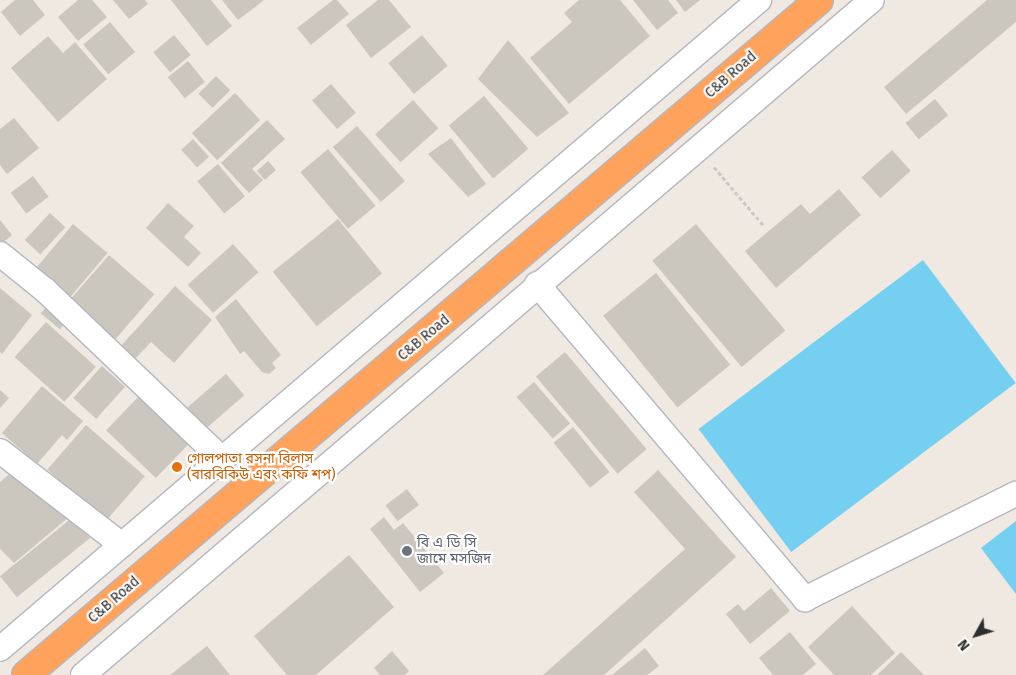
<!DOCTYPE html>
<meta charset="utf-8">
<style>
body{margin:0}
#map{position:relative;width:1016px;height:675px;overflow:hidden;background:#efe9e1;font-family:"Fira Sans","Noto Sans Bengali",sans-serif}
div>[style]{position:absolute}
.water>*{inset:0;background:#75cff0;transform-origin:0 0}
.building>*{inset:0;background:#cbc7bf;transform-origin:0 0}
.path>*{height:3px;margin-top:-1.5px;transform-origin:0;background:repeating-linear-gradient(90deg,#c9c9c9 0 4px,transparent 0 6.5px)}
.roads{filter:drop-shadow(1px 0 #b4b7c1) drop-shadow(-1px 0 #b4b7c1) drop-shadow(0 1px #b4b7c1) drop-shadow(0 -1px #b4b7c1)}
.street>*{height:24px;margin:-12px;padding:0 12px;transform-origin:12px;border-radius:12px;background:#fff}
.highway>*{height:28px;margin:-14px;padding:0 14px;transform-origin:14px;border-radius:14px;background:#ffa35c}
.dots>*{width:14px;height:14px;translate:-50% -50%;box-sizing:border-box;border:2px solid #fff;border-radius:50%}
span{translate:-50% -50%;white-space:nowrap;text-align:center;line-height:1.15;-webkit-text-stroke:4.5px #fff;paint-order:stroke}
.street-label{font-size:14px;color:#2e2e2e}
.food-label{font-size:14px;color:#c56008}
.left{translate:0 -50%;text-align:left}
.worship-label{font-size:14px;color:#5b616d}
.north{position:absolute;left:951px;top:610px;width:50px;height:50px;-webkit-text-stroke:4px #fff;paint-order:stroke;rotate:231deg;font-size:14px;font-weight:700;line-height:20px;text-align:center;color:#2e2e2e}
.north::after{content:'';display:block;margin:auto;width:18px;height:22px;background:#2e2e2e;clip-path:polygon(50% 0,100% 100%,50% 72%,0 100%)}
</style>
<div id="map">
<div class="water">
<i style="left:923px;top:260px;width:154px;height:281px;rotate:53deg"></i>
<i style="clip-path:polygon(1016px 521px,1016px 594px,981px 548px)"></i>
</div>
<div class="building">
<i style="clip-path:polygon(15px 0,33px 0,45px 15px,20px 36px,1px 12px)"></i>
<i style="clip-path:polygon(78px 0,92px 0,107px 17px,78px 41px,58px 17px)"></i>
<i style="clip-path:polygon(113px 0,145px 0,148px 4px,129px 19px)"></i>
<i style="clip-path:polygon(171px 0,211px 0,232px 26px,207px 46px)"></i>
<i style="clip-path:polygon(222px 0,264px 0,238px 20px)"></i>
<i style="clip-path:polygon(333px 0,337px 0,349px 14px,311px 45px,297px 28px)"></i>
<i style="clip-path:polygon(378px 0,389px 0,411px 27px,371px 58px,346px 25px)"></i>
<i style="clip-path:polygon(579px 0,620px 0,650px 36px,569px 104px,530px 58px,572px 22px,564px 13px)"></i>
<i style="clip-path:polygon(633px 0,668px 0,678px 13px,657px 30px)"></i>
<i style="clip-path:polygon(676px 0,700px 0,685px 12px)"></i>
<i style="clip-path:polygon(987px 0,1016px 0,1016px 22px,906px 114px,884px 87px)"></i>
<i style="left:110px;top:22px;width:39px;height:35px;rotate:50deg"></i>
<i style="left:174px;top:35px;width:26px;height:27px;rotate:50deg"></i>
<i style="left:422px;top:35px;width:40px;height:44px;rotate:50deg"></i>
<i style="clip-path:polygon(48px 36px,63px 53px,75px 42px,107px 79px,58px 122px,11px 68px)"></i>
<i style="clip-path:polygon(508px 40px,569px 113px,537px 137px,478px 79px)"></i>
<i style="left:188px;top:61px;width:27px;height:26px;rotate:51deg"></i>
<i style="left:216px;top:76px;width:20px;height:25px;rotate:45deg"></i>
<i style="left:331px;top:84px;width:38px;height:25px;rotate:49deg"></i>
<i style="left:235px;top:93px;width:37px;height:59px;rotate:47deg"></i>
<i style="left:484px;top:96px;width:69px;height:46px;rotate:50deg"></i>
<i style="left:935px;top:99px;width:21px;height:38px;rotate:51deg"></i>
<i style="left:413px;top:100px;width:38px;height:51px;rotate:48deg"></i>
<i style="clip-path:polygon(14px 118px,39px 148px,7px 174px,0 165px,0 129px)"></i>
<i style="clip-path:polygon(267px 120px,285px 139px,252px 169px,263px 180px,249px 193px,221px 163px)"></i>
<i style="left:357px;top:126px;width:73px;height:32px;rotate:49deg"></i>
<i style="clip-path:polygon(451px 138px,486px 184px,468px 197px,428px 154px)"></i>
<i style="left:193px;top:139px;width:24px;height:16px;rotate:48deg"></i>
<i style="left:328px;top:149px;width:74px;height:36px;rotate:50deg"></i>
<i style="left:892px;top:150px;width:28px;height:41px;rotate:48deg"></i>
<i style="left:268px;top:161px;width:12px;height:15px;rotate:48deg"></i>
<i style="left:218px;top:164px;width:42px;height:27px;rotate:50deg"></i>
<i style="left:33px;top:176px;width:26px;height:28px;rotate:53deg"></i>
<i style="clip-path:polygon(839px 189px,861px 215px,776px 288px,745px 251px,801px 204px,810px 214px)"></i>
<i style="clip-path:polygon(168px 203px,194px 226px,184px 237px,201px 253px,188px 267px,146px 228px)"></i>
<i style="left:50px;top:213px;width:21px;height:37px;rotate:43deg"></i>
<i style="left:338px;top:219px;width:70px;height:84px;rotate:51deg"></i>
<i style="clip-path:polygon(0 220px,12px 235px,0 245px)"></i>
<i style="left:73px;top:224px;width:45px;height:59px;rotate:40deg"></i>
<i style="left:696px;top:224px;width:139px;height:57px;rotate:50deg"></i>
<i style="left:233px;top:244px;width:38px;height:61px;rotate:48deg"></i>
<i style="left:109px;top:255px;width:60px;height:67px;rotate:41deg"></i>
<i style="left:656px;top:273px;width:118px;height:68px;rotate:51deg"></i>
<i style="clip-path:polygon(175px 286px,212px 320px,174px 363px,151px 342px,134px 360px,120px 347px)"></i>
<i style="clip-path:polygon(0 288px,32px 315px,2px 354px,0 352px)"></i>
<i style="clip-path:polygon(236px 299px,281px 355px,272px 363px,276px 368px,269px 374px,262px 372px,244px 351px,240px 354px,215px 317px)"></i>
<i style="left:51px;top:301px;width:25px;height:16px;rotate:40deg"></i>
<i style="left:46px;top:322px;width:67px;height:47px;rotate:42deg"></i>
<i style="left:565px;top:352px;width:127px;height:38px;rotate:50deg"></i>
<i style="left:102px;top:366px;width:31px;height:43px;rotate:42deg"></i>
<i style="left:226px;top:374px;width:28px;height:55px;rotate:49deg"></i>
<i style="left:534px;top:382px;width:55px;height:23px;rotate:49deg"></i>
<i style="clip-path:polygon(42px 386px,83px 421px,67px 440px,62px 435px,37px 464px,2px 433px)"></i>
<i style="clip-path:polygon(0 390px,9px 398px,0 408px)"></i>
<i style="left:143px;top:392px;width:69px;height:53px;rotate:44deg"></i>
<i style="left:86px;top:425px;width:78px;height:59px;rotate:41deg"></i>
<i style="left:573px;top:427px;width:58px;height:25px;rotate:51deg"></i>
<i style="clip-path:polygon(658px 470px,736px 557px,604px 675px,543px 675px,685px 549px,634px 492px)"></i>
<i style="clip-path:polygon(13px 471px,69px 517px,14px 563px,0 549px,0 482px)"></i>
<i style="left:407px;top:489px;width:20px;height:27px;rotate:53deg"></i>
<i style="left:73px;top:517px;width:27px;height:94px;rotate:51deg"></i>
<i style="clip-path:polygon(384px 517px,394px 530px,403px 523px,444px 573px,420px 592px,370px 529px)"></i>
<i style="clip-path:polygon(349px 555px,394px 607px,316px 675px,287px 675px,254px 636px)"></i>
<i style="clip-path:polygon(771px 588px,790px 611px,750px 644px,726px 614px,738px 604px,744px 611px)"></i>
<i style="clip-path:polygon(852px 606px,895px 653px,871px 675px,834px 675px,808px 647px)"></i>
<i style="clip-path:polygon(790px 632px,816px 664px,803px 675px,773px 675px,759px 658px)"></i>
<i style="clip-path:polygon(207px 646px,230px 675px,170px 675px)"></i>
<i style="clip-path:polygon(645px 648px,659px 666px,647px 675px,612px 675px)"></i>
<i style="clip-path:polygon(392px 651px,409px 671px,405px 675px,380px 675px,374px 668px)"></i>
<i style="clip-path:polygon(901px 652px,924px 675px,877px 675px)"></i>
</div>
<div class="path">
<i style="left:714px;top:167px;width:77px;rotate:49.7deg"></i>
</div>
<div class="roads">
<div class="street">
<i style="left:0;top:254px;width:58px;rotate:38.7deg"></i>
<i style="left:45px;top:290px;width:246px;rotate:43.7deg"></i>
<i style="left:537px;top:284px;width:414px;rotate:49.6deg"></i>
<i style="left:805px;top:599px;width:236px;rotate:-26.5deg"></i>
<i style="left:0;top:451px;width:154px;rotate:37.6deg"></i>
<i style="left:0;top:649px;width:999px;rotate:-40.53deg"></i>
<i style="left:83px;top:675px;width:1038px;rotate:-40.55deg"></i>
</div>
<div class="highway">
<i style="left:26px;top:675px;width:1041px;rotate:-40.4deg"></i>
</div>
</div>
<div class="dots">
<i style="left:177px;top:467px;background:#e8710a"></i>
<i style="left:407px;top:551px;background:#6b7280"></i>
</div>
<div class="street-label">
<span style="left:731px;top:75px;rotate:-41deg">C&amp;B Road</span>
<span style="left:424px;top:338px;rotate:-40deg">C&amp;B Road</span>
<span style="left:114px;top:600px;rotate:-41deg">C&amp;B Road</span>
</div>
<div class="food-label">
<span class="left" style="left:187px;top:467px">গোলপাতা রসনা বিলাস<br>(বারবিকিউ এবং কফি শপ)</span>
</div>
<div class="worship-label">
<span class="left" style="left:417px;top:551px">বি এ ডি সি<br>জামে মসজিদ</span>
</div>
<div class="north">N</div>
</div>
